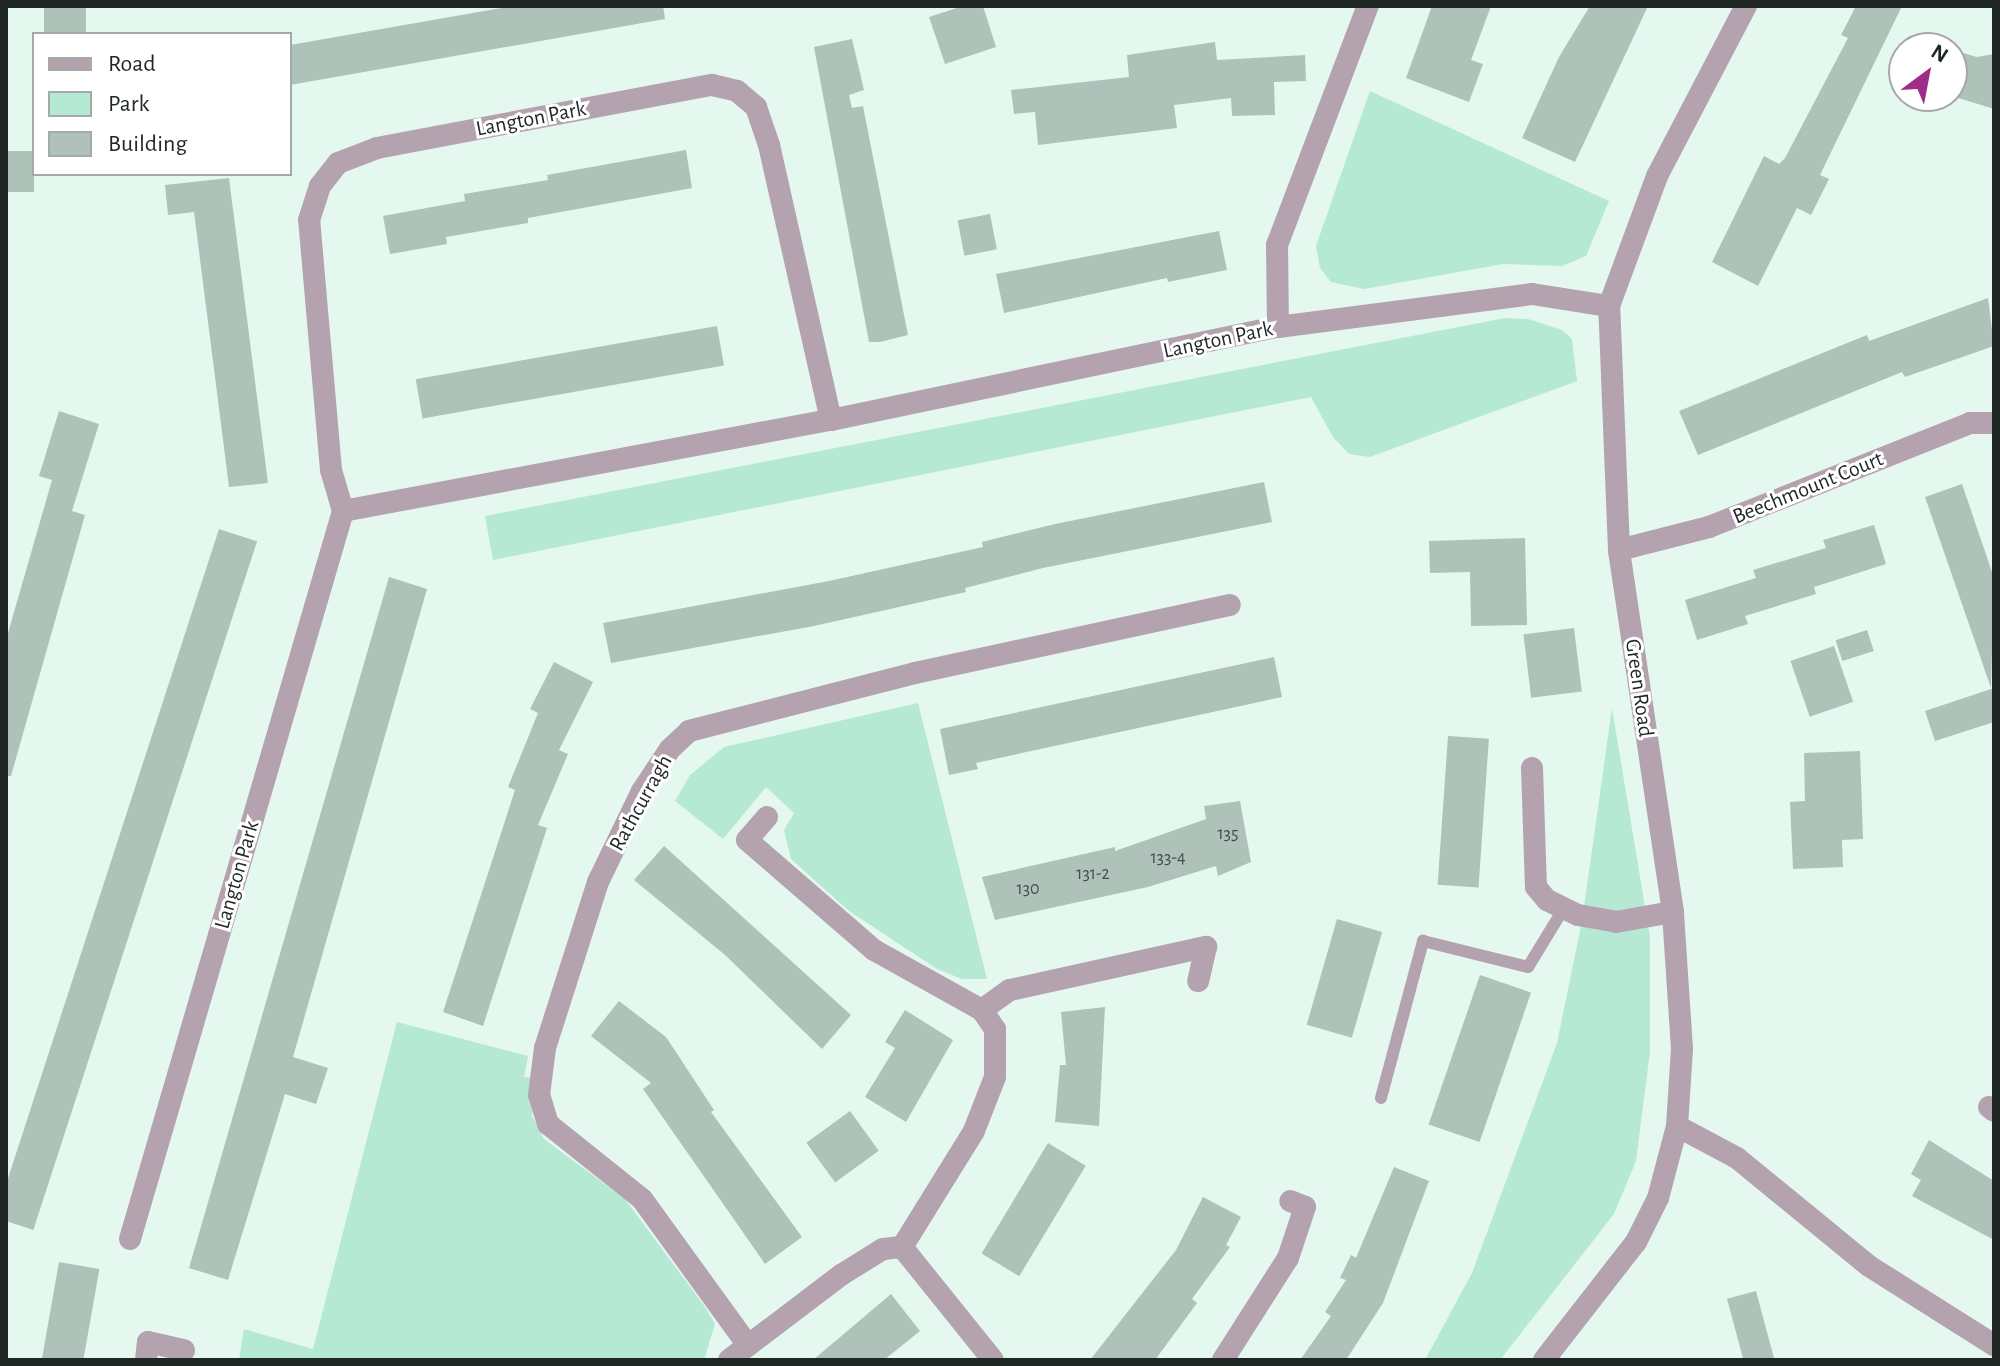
<!DOCTYPE html>
<style>
body{margin:0}
#map{position:relative;width:2000px;height:1366px;overflow:hidden;background:#e4f8ef;font-family:"Alegreya Sans",sans-serif}
div>[style]{position:absolute}
.green>*{inset:0;background:#b5e9d3}
.building>*{inset:0;background:#afc2ba;transform-origin:0 0}
.service>*{height:12px;margin:-6px;padding:0 6px;transform-origin:6px;border-radius:6px;background:#b5a2af}
.minor>*{height:22px;margin:-11px;padding:0 11px;transform-origin:11px;border-radius:11px;background:#b5a2af}
.tertiary>*{height:22px;margin:-11px;padding:0 11px;transform-origin:11px;border-radius:11px;background:#b5a2af}
span{translate:-50% -50%;white-space:nowrap;text-align:center;line-height:1.15;-webkit-text-stroke:6px #fff;paint-order:stroke}
.number-label{font-size:18px;color:#434e4a}
.number-label span{-webkit-text-stroke-width:0}
.street-label{font-size:22px;color:#1f2724}
.frame{position:absolute;inset:0;border:8px solid #1f2724;pointer-events:none}
.legend{position:absolute;left:32px;top:32px;width:260px;height:144px;box-sizing:border-box;background:#fff;border:2px solid #a5a9a7;margin:0;padding:10px 14px;list-style:none;font-size:24px;color:#1f2724}
.legend li{display:flex;align-items:center;gap:16px;height:40px}
.legend b{width:40px;border:2px solid #a5a9a7}
.north{position:absolute;left:1888px;top:32px;width:80px;height:80px;box-sizing:border-box;background:#fff;border:2px solid #a5a9a7;border-radius:50%;rotate:32deg;font-size:22px;font-weight:700;line-height:32px;text-align:center;color:#1f2724}
.north::after{content:'';display:block;margin:auto;width:28px;height:36px;background:#9e2c88;clip-path:polygon(50% 0,100% 100%,50% 72%,0 100%)}
</style>
<div id="map">
<div class="green">
<i style="clip-path:polygon(1370px 91px,1609px 201px,1586px 256px,1562px 266px,1503px 264px,1364px 289px,1331px 282px,1320px 268px,1316px 246px)"></i>
<i style="clip-path:polygon(1505px 318px,1528px 319px,1562px 330px,1572px 339px,1577px 381px,1370px 457px,1349px 454px,1333px 437px,1311px 397px,493px 560px,485px 516px)"></i>
<i style="clip-path:polygon(918px 703px,987px 979px,962px 979px,937px 969px,849px 911px,791px 859px,784px 830px,794px 813px,766px 787px,723px 839px,675px 801px,690px 775px,724px 747px)"></i>
<i style="clip-path:polygon(1612px 708px,1650px 937px,1650px 1052px,1636px 1161px,1614px 1214px,1500px 1360px,1425px 1360px,1472px 1273px,1557px 1043px,1582px 921px)"></i>
<i style="clip-path:polygon(397px 1022px,528px 1056px,524px 1077px,535px 1078px,532px 1116px,544px 1139px,625px 1199px,705px 1307px,715px 1324px,704px 1360px,239px 1360px,244px 1329px,313px 1349px)"></i>
</div>
<div class="building">
<i style="left:44px;top:6px;width:42px;height:28px"></i>
<i style="clip-path:polygon(513px 6px,663px 6px,665px 19px,290px 85px,290px 45px)"></i>
<i style="clip-path:polygon(963px 6px,983px 6px,996px 47px,945px 64px,929px 17px)"></i>
<i style="clip-path:polygon(1432px 6px,1491px 6px,1471px 60px,1483px 64px,1469px 102px,1406px 78px)"></i>
<i style="clip-path:polygon(1590px 6px,1648px 6px,1575px 162px,1522px 138px,1559px 57px)"></i>
<i style="clip-path:polygon(1856px 6px,1902px 6px,1820px 175px,1829px 179px,1811px 215px,1797px 208px,1758px 286px,1712px 262px,1764px 156px,1779px 164px,1785px 158px,1848px 38px,1841px 35px)"></i>
<i style="clip-path:polygon(852px 39px,864px 90px,849px 95px,852px 108px,863px 106px,908px 335px,880px 342px,869px 342px,814px 47px)"></i>
<i style="clip-path:polygon(1215px 42px,1217px 60px,1305px 55px,1306px 81px,1274px 82px,1275px 115px,1232px 116px,1231px 98px,1174px 105px,1177px 128px,1038px 145px,1035px 112px,1014px 114px,1011px 90px,1129px 77px,1127px 55px)"></i>
<i style="clip-path:polygon(1952px 50px,1977px 57px,1994px 54px,1994px 109px,1952px 96px)"></i>
<i style="clip-path:polygon(686px 150px,692px 188px,528px 218px,528px 223px,446px 237px,447px 244px,390px 254px,383px 216px,465px 201px,464px 194px,548px 180px,547px 175px)"></i>
<i style="left:6px;top:151px;width:28px;height:41px"></i>
<i style="clip-path:polygon(229px 178px,268px 483px,229px 487px,194px 212px,168px 215px,165px 185px)"></i>
<i style="left:990px;top:214px;width:36px;height:33px;rotate:79deg"></i>
<i style="clip-path:polygon(1219px 231px,1227px 270px,1168px 282px,1167px 278px,1004px 313px,996px 274px)"></i>
<i style="clip-path:polygon(1988px 298px,1994px 346px,1905px 377px,1902px 372px,1698px 455px,1679px 411px,1867px 335px,1869px 341px)"></i>
<i style="left:717px;top:326px;width:40px;height:306px;rotate:80deg"></i>
<i style="clip-path:polygon(59px 411px,99px 424px,72px 511px,85px 515px,11px 776px,6px 776px,6px 640px,52px 480px,39px 476px)"></i>
<i style="clip-path:polygon(1264px 482px,1272px 522px,1043px 568px,965px 588px,966px 592px,814px 626px,611px 663px,603px 623px,829px 581px,983px 547px,982px 542px,1055px 524px)"></i>
<i style="clip-path:polygon(1962px 484px,1994px 578px,1991px 688px,1925px 497px)"></i>
<i style="clip-path:polygon(1874px 525px,1886px 564px,1814px 587px,1816px 594px,1745px 616px,1748px 624px,1697px 640px,1685px 600px,1756px 578px,1753px 570px,1826px 548px,1823px 540px)"></i>
<i style="left:219px;top:529px;width:40px;height:724px;rotate:18deg"></i>
<i style="clip-path:polygon(1525px 538px,1527px 625px,1471px 626px,1470px 572px,1430px 573px,1429px 541px)"></i>
<i style="clip-path:polygon(389px 577px,427px 589px,293px 1057px,328px 1068px,316px 1104px,285px 1094px,228px 1280px,189px 1268px)"></i>
<i style="left:1574px;top:628px;width:64px;height:51px;rotate:83deg"></i>
<i style="left:1867px;top:630px;width:22px;height:33px;rotate:72deg"></i>
<i style="left:1834px;top:646px;width:59px;height:46px;rotate:71deg"></i>
<i style="clip-path:polygon(1274px 657px,1282px 697px,976px 763px,978px 769px,949px 775px,940px 729px)"></i>
<i style="clip-path:polygon(554px 662px,593px 682px,559px 750px,568px 754px,538px 825px,547px 828px,483px 1026px,443px 1012px,515px 790px,508px 787px,538px 713px,530px 709px)"></i>
<i style="clip-path:polygon(1994px 688px,1994px 722px,1935px 741px,1925px 711px)"></i>
<i style="left:1448px;top:736px;width:41px;height:149px;rotate:4deg"></i>
<i style="clip-path:polygon(1860px 751px,1863px 839px,1842px 840px,1843px 867px,1793px 869px,1790px 802px,1805px 801px,1804px 753px)"></i>
<i style="clip-path:polygon(1240px 801px,1251px 862px,1218px 876px,1216px 866px,1148px 887px,995px 920px,982px 877px,1115px 847px,1115px 851px,1206px 819px,1204px 806px)"></i>
<i style="clip-path:polygon(664px 846px,851px 1015px,822px 1049px,725px 955px,634px 880px)"></i>
<i style="left:1337px;top:919px;width:47px;height:110px;rotate:16deg"></i>
<i style="left:1480px;top:975px;width:54px;height:158px;rotate:19deg"></i>
<i style="clip-path:polygon(619px 1001px,666px 1037px,714px 1110px,711px 1112px,802px 1237px,765px 1264px,643px 1089px,651px 1083px,591px 1036px)"></i>
<i style="clip-path:polygon(1105px 1007px,1099px 1126px,1055px 1122px,1060px 1065px,1066px 1065px,1061px 1012px)"></i>
<i style="clip-path:polygon(905px 1010px,953px 1040px,906px 1122px,865px 1097px,895px 1048px,885px 1042px)"></i>
<i style="left:850px;top:1111px;width:49px;height:54px;rotate:54deg"></i>
<i style="clip-path:polygon(1929px 1140px,1994px 1181px,1994px 1240px,1912px 1196px,1921px 1180px,1911px 1174px)"></i>
<i style="left:1048px;top:1143px;width:44px;height:129px;rotate:31deg"></i>
<i style="clip-path:polygon(1394px 1167px,1429px 1181px,1383px 1303px,1346px 1360px,1300px 1360px,1331px 1316px,1325px 1312px,1346px 1280px,1340px 1278px,1351px 1255px,1356px 1258px)"></i>
<i style="clip-path:polygon(1203px 1197px,1241px 1217px,1226px 1245px,1230px 1247px,1192px 1299px,1197px 1303px,1155px 1360px,1090px 1360px,1176px 1250px)"></i>
<i style="left:59px;top:1262px;width:41px;height:99px;rotate:10deg"></i>
<i style="left:1756px;top:1291px;width:71px;height:30px;rotate:75deg"></i>
<i style="clip-path:polygon(891px 1294px,920px 1331px,884px 1360px,813px 1360px)"></i>
</div>
<div class="service">
<i style="left:1381px;top:1098px;width:163px;rotate:-75deg"></i>
<i style="left:1423px;top:941px;width:108px;rotate:13.9deg"></i>
<i style="left:1528px;top:967px;width:69px;rotate:-58.6deg"></i>
</div>
<div class="minor">
<i style="left:1278px;top:327px;width:82px;rotate:-90.7deg"></i>
<i style="left:1277px;top:245px;width:256px;rotate:-69.2deg"></i>
<i style="left:343px;top:511px;width:43px;rotate:-106.3deg"></i>
<i style="left:331px;top:470px;width:251px;rotate:-95deg"></i>
<i style="left:309px;top:220px;width:36px;rotate:-72deg"></i>
<i style="left:320px;top:186px;width:29px;rotate:-52deg"></i>
<i style="left:338px;top:163px;width:42px;rotate:-21deg"></i>
<i style="left:377px;top:148px;width:341px;rotate:-10.7deg"></i>
<i style="left:712px;top:85px;width:26px;rotate:13deg"></i>
<i style="left:737px;top:91px;width:25px;rotate:40deg"></i>
<i style="left:756px;top:107px;width:40px;rotate:71.1deg"></i>
<i style="left:769px;top:145px;width:282px;rotate:77.3deg"></i>
<i style="left:1619px;top:550px;width:93px;rotate:-14.3deg"></i>
<i style="left:1709px;top:527px;width:281px;rotate:-21.7deg"></i>
<i style="left:1970px;top:423px;width:24px"></i>
<i style="left:1532px;top:768px;width:119px;rotate:88.1deg"></i>
<i style="left:1536px;top:887px;width:17px;rotate:50deg"></i>
<i style="left:1547px;top:900px;width:34px;rotate:26deg"></i>
<i style="left:1578px;top:915px;width:39px;rotate:10deg"></i>
<i style="left:1616px;top:922px;width:58px;rotate:-10deg"></i>
<i style="left:767px;top:817px;width:30px;rotate:131deg"></i>
<i style="left:747px;top:840px;width:168px;rotate:40.9deg"></i>
<i style="left:874px;top:950px;width:124px;rotate:29.1deg"></i>
<i style="left:982px;top:1010px;width:23px;rotate:56deg"></i>
<i style="left:995px;top:1029px;width:48px;rotate:90deg"></i>
<i style="left:995px;top:1077px;width:58px;rotate:111.3deg"></i>
<i style="left:974px;top:1131px;width:137px;rotate:121.8deg"></i>
<i style="left:902px;top:1247px;width:145px;rotate:51.2deg"></i>
<i style="left:982px;top:1010px;width:34px;rotate:-36deg"></i>
<i style="left:1010px;top:990px;width:201px;rotate:-12.4deg"></i>
<i style="left:1206px;top:947px;width:35px;rotate:103deg"></i>
<i style="left:1989px;top:1107px;width:6px;rotate:39deg"></i>
<i style="left:130px;top:1239px;width:759px;rotate:-73.69deg"></i>
<i style="left:343px;top:511px;width:496px;rotate:-10.6deg"></i>
<i style="left:831px;top:420px;width:457px;rotate:-11.8deg"></i>
<i style="left:1278px;top:327px;width:256px;rotate:-7.4deg"></i>
<i style="left:1532px;top:294px;width:78px;rotate:8.9deg"></i>
<i style="left:747px;top:1344px;width:179px;rotate:-125.9deg"></i>
<i style="left:642px;top:1199px;width:120px;rotate:-141.4deg"></i>
<i style="left:548px;top:1124px;width:30px;rotate:-107deg"></i>
<i style="left:539px;top:1095px;width:47px;rotate:-82.7deg"></i>
<i style="left:545px;top:1048px;width:174px;rotate:-72.3deg"></i>
<i style="left:598px;top:882px;width:101px;rotate:-64.2deg"></i>
<i style="left:642px;top:791px;width:50px;rotate:-56.3deg"></i>
<i style="left:670px;top:749px;width:26px;rotate:-43deg"></i>
<i style="left:689px;top:731px;width:233px;rotate:-14.4deg"></i>
<i style="left:915px;top:673px;width:322px;rotate:-12.2deg"></i>
<i style="left:146px;top:1360px;width:18px;rotate:-84deg"></i>
<i style="left:148px;top:1342px;width:37px;rotate:13deg"></i>
<i style="left:729px;top:1360px;width:141px;rotate:-37.2deg"></i>
<i style="left:841px;top:1275px;width:49px;rotate:-31.8deg"></i>
<i style="left:883px;top:1249px;width:19px;rotate:-6deg"></i>
<i style="left:1223px;top:1360px;width:121px;rotate:-57.5deg"></i>
<i style="left:1288px;top:1258px;width:54px;rotate:-71.6deg"></i>
<i style="left:1305px;top:1207px;width:16px;rotate:-158deg"></i>
</div>
<div class="tertiary">
<i style="left:1677px;top:1126px;width:68px;rotate:28.1deg"></i>
<i style="left:1737px;top:1158px;width:171px;rotate:39.3deg"></i>
<i style="left:1869px;top:1266px;width:148px;rotate:32.3deg"></i>
<i style="left:1544px;top:1360px;width:150px;rotate:-52.1deg"></i>
<i style="left:1636px;top:1242px;width:49px;rotate:-63.4deg"></i>
<i style="left:1658px;top:1198px;width:74px;rotate:-75.2deg"></i>
<i style="left:1677px;top:1126px;width:77px;rotate:-86.3deg"></i>
<i style="left:1682px;top:1049px;width:137px;rotate:-93.8deg"></i>
<i style="left:1673px;top:912px;width:366px;rotate:-98.5deg"></i>
<i style="left:1619px;top:550px;width:244px;rotate:-92.3deg"></i>
<i style="left:1609px;top:306px;width:139px;rotate:-69.7deg"></i>
<i style="left:1657px;top:176px;width:192px;rotate:-62.4deg"></i>
</div>
<div class="number-label">
<span style="left:1228px;top:834px">135</span>
<span style="left:1168px;top:858px">133-4</span>
<span style="left:1093px;top:874px">131-2</span>
<span style="left:1028px;top:889px">130</span>
</div>
<div class="street-label">
<span style="left:531px;top:119px;rotate:-11deg">Langton Park</span>
<span style="left:1218px;top:340px;rotate:-12deg">Langton Park</span>
<span style="left:1808px;top:488px;rotate:-22deg">Beechmount Court</span>
<span style="left:1639px;top:688px;rotate:82deg">Green Road</span>
<span style="left:641px;top:803px;rotate:-61deg">Rathcurragh</span>
<span style="left:237px;top:875px;rotate:-74deg">Langton Park</span>
</div>
<div class="frame"></div>
<ul class="legend">
<li><b style="height:10px;background:#b5a2af"></b>Road</li>
<li><b style="height:22px;background:#b5e9d3"></b>Park</li>
<li><b style="height:22px;background:#afc2ba"></b>Building</li>
</ul>
<div class="north">N</div>
</div>
